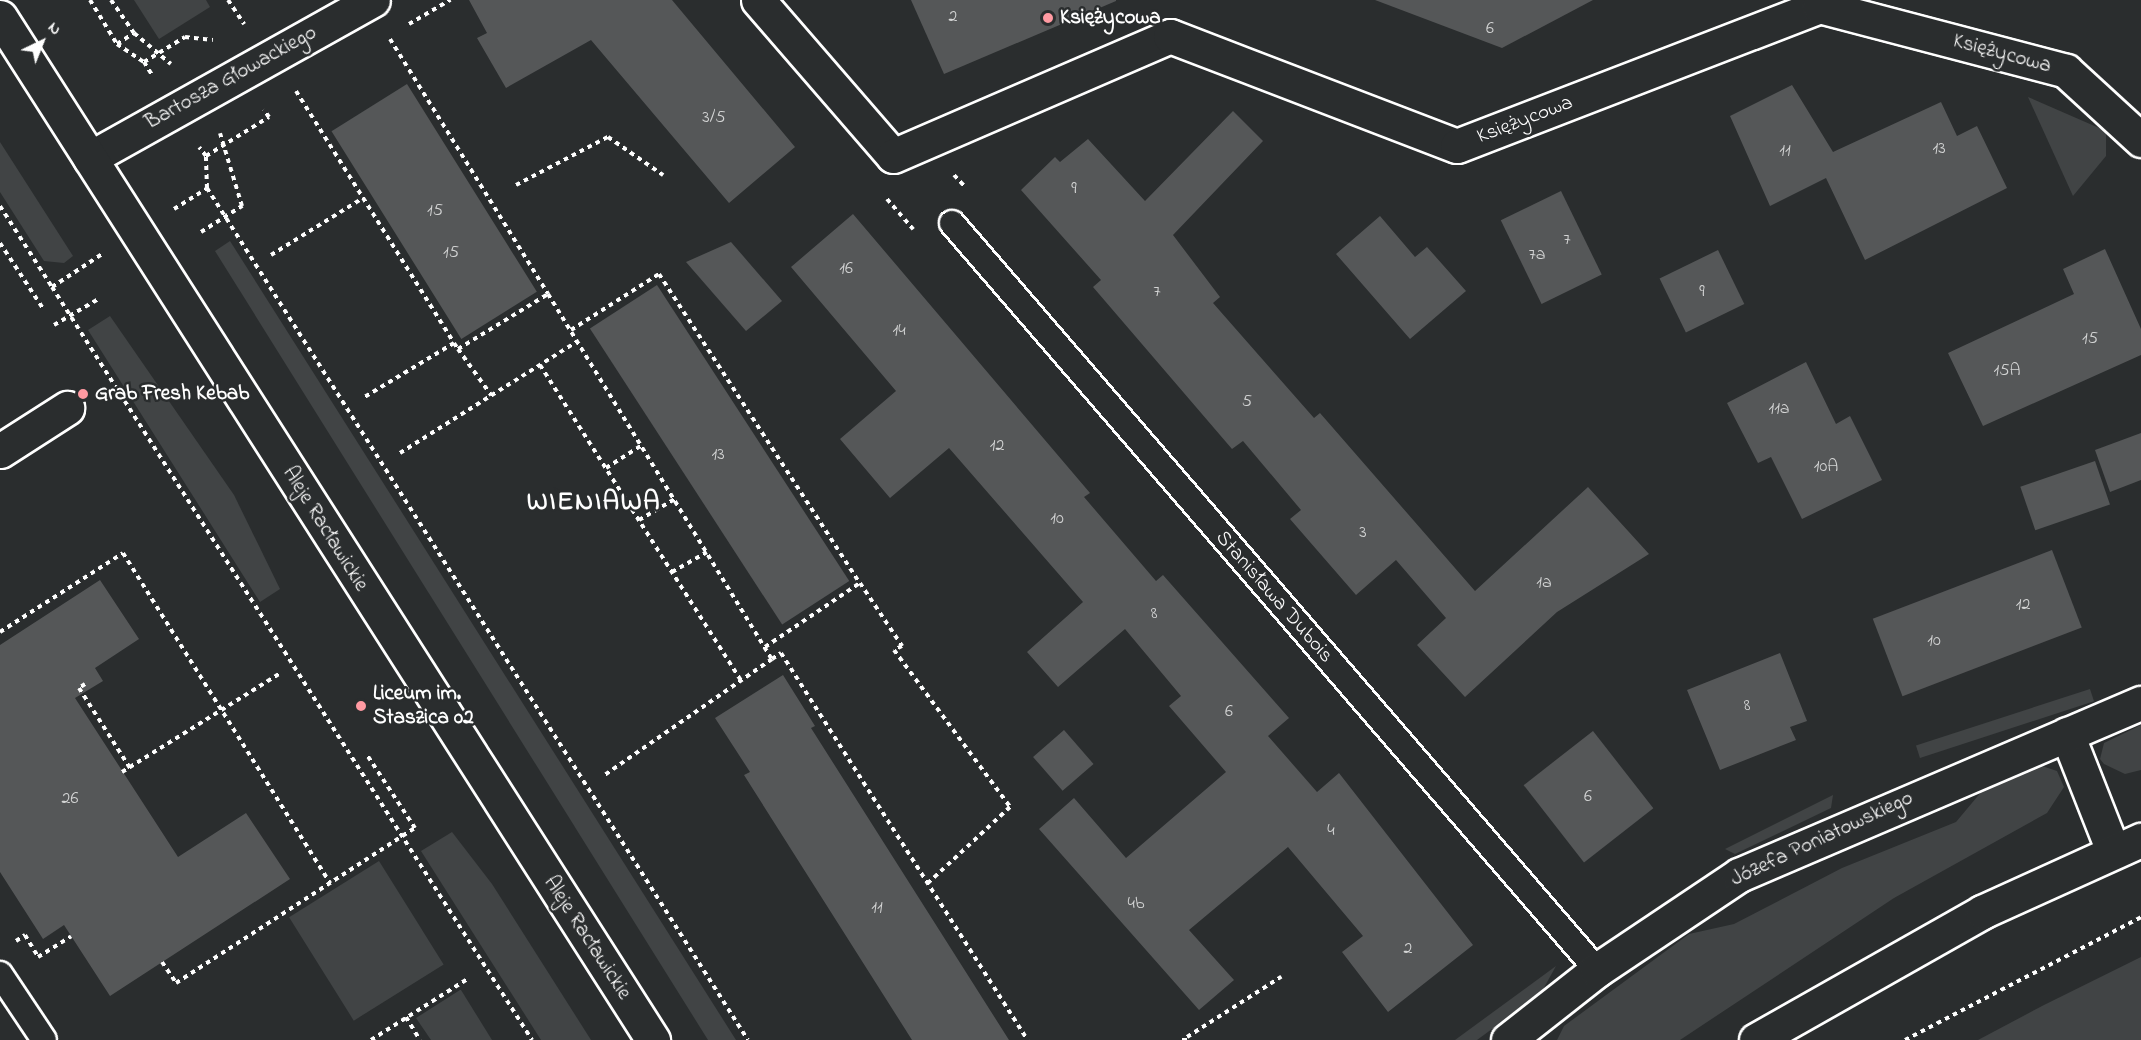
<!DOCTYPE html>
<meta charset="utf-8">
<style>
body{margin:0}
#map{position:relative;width:2141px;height:1040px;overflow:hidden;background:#2a2d2e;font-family:"Indie Flower",sans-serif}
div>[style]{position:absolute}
.green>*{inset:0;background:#414445;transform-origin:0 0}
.building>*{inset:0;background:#555758;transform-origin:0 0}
.path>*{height:4px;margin-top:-2px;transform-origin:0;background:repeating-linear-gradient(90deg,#fff 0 4.5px,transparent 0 9px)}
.roads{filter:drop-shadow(2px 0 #fff) drop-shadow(-2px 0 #fff) drop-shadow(0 2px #fff) drop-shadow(0 -2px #fff)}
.lane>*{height:24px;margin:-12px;padding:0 12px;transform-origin:12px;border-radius:12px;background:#2a2d2e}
.street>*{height:33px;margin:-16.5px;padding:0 16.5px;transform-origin:16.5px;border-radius:16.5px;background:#2a2d2e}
.secondary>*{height:33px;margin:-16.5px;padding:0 16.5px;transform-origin:16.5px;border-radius:16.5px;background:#2a2d2e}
.dots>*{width:16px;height:16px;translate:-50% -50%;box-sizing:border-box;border:3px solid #2a2d2e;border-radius:50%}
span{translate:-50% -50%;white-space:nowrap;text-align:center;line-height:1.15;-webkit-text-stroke:5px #2a2d2e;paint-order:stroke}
.number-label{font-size:18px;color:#d4d5d5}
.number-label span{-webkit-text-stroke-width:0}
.poi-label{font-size:21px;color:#fff;font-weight:700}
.left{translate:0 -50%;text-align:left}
.street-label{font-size:21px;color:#fff}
.district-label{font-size:27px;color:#fff;font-weight:700;letter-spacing:1.5px}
.north{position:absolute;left:12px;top:12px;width:60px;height:60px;-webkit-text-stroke:4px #2a2d2e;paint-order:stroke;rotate:43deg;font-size:16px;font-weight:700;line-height:24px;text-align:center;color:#fff}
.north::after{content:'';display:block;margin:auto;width:21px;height:27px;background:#fff;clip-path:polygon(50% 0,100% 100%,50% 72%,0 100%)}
</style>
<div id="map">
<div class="green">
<i style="clip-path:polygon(134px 0,206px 0,210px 7px,159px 39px)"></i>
<i style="clip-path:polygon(2028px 97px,2106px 131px,2106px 156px,2073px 196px)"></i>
<i style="clip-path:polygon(0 142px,73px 256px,64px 263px,44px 261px,0 192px)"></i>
<i style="clip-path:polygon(230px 241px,736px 1040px,708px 1040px,215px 251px)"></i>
<i style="clip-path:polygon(110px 316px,234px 495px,280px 589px,260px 602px,88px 330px)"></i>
<i style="left:2090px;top:689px;width:13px;height:183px;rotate:72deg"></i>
<i style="clip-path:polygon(2141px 725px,2141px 770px,2125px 774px,2104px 764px,2100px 759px,2104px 743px)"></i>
<i style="clip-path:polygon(2042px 766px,2057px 771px,2064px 787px,2047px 813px,1894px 898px,1680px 1040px,1557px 1040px,1564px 1026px,1689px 934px,1734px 924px,1842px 868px,1956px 822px,1982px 791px)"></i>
<i style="clip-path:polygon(1833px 795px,1831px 808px,1735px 854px,1725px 849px)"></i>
<i style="clip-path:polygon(452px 832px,492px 884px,591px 1040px,541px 1040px,421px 851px)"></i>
<i style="left:379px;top:861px;width:122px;height:106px;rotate:58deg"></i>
<i style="clip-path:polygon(2141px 957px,2141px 1040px,1978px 1040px,2044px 1005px)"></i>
<i style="clip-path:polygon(1556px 966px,1541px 993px,1477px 1040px,1455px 1040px)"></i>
<i style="clip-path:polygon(460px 990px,461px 990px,492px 1040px,431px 1040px,416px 1018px)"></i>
</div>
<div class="building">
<i style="clip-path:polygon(469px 0,672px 0,795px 147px,729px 203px,591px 40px,506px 88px,477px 38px,487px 33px)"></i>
<i style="clip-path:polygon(911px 0,1116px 0,1116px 1px,944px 74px)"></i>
<i style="clip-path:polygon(1375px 0,1593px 0,1502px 48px)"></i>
<i style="left:407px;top:84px;width:245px;height:89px;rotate:58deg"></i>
<i style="clip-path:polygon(1792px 85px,1833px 152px,1941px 102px,1957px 136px,1977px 126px,2007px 188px,1865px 260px,1826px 178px,1770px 206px,1730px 116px)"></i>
<i style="clip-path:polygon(1233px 111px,1263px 141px,1173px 235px,1220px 297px,1213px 303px,1314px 418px,1320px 413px,1475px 591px,1588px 487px,1649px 554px,1557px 612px,1465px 697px,1417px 645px,1446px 618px,1396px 560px,1356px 595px,1290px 519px,1301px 510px,1243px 441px,1232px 449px,1093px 287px,1101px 280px,1021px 190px,1055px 157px,1060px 162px,1088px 139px,1145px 201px)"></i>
<i style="left:1561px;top:191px;width:93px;height:67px;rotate:64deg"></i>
<i style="clip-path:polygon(853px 214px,1090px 493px,1084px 497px,1156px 581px,1163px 575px,1289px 718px,1268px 736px,1317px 792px,1339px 773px,1473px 945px,1388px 1012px,1342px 952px,1363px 936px,1288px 847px,1189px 930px,1234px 980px,1199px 1010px,1039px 829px,1074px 798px,1126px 858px,1226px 772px,1169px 706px,1181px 696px,1125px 629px,1058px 687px,1027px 652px,1083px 602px,949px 448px,890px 498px,840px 439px,896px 391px,791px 267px)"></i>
<i style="clip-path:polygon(1380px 216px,1415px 257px,1427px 247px,1466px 291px,1410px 339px,1336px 254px)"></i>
<i style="clip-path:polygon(731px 242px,782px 301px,746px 331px,686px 262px)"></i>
<i style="clip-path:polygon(2105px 249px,2141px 329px,2141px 355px,1983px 426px,1948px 353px,2074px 294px,2063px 269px)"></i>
<i style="left:1718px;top:250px;width:60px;height:65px;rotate:64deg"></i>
<i style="left:657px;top:285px;width:353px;height:80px;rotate:57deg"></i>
<i style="clip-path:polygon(1806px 362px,1836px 424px,1850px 416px,1882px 480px,1802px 519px,1771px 457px,1758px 463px,1727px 403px)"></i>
<i style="clip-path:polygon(2141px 433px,2141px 480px,2110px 492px,2095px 450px)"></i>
<i style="left:2095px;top:461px;width:46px;height:79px;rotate:71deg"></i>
<i style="left:2052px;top:550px;width:83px;height:192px;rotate:69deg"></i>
<i style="clip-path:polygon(100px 580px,139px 639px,95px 668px,103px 681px,75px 698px,178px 857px,246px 813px,290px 879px,110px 996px,64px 925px,43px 939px,0 872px,0 645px)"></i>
<i style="clip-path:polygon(1780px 653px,1807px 721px,1790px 727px,1796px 740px,1720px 770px,1687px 690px)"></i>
<i style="clip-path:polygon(783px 675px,815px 726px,811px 728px,1009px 1040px,912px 1040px,744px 775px,750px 772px,715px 718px)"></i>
<i style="left:1064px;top:730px;width:45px;height:41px;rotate:49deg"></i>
<i style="left:1593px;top:731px;width:98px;height:88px;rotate:52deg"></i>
</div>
<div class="path">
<i style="left:90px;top:0;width:52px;rotate:58.5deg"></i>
<i style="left:117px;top:44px;width:32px;rotate:34deg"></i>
<i style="left:144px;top:62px;width:15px;rotate:58deg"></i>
<i style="left:111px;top:0;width:40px;rotate:55.1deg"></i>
<i style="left:228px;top:0;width:29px;rotate:56deg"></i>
<i style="left:409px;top:24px;width:48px;rotate:-30.3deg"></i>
<i style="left:390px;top:39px;width:300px;rotate:58.2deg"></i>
<i style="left:117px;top:44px;width:20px;rotate:-33deg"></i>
<i style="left:134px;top:33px;width:48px;rotate:40deg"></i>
<i style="left:144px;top:62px;width:48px;rotate:-31.4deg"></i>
<i style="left:185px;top:37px;width:28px;rotate:6deg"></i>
<i style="left:296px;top:91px;width:297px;rotate:57.9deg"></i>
<i style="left:454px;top:343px;width:106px;rotate:148.9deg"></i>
<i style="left:206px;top:156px;width:74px;rotate:-31.8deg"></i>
<i style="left:269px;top:117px;width:9px;rotate:-126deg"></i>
<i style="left:954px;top:175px;width:16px;rotate:47deg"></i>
<i style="left:516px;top:185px;width:104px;rotate:-27.6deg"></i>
<i style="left:608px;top:137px;width:67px;rotate:34.6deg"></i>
<i style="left:207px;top:188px;width:1009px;rotate:57.59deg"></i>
<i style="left:887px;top:199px;width:40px;rotate:49deg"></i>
<i style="left:0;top:206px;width:96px;rotate:57.3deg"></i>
<i style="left:52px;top:287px;width:60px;rotate:-33.4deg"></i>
<i style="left:174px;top:209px;width:39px;rotate:-32deg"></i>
<i style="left:207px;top:188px;width:32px;rotate:-92deg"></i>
<i style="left:206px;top:156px;width:11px;rotate:-128deg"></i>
<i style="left:201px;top:232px;width:49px;rotate:-32.4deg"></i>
<i style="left:242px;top:206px;width:76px;rotate:-106.8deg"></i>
<i style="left:0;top:243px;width:77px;rotate:56.7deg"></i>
<i style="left:271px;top:255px;width:108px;rotate:-31.8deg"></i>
<i style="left:52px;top:287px;width:893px;rotate:57.48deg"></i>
<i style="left:54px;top:325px;width:53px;rotate:-30.4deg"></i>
<i style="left:571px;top:330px;width:104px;rotate:-32.5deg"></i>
<i style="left:659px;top:274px;width:369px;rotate:57deg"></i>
<i style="left:454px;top:343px;width:7px;rotate:56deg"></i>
<i style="left:458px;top:349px;width:105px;rotate:-31.4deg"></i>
<i style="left:548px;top:294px;width:428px;rotate:58.5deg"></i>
<i style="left:772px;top:659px;width:206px;rotate:145.3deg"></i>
<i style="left:458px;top:349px;width:57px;rotate:54.3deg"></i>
<i style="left:540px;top:365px;width:375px;rotate:57.5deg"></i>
<i style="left:400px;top:453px;width:210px;rotate:-32.2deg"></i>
<i style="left:606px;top:468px;width:43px;rotate:-32.6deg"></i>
<i style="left:639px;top:520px;width:42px;rotate:-30.3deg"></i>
<i style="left:672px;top:572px;width:40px;rotate:-29.7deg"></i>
<i style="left:0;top:632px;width:146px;rotate:-32.7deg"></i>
<i style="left:123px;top:553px;width:390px;rotate:57.9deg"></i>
<i style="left:765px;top:647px;width:115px;rotate:-34deg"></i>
<i style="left:860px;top:583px;width:76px;rotate:56.3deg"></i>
<i style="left:902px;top:646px;width:9px;rotate:153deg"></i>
<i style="left:894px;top:650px;width:195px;rotate:53.5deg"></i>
<i style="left:1010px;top:807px;width:112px;rotate:137.2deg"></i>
<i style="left:772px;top:659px;width:11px;rotate:-34deg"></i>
<i style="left:781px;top:653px;width:459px;rotate:57.5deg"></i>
<i style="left:85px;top:684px;width:7px;rotate:146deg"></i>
<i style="left:79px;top:688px;width:95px;rotate:57.5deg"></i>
<i style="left:122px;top:772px;width:185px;rotate:-32deg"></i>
<i style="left:16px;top:941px;width:11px;rotate:-34deg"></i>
<i style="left:25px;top:935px;width:26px;rotate:59deg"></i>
<i style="left:38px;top:957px;width:39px;rotate:-32deg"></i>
<i style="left:162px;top:962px;width:25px;rotate:56deg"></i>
<i style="left:176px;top:983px;width:285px;rotate:-33deg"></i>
<i style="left:415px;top:828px;width:87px;rotate:-123.3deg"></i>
<i style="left:406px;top:1017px;width:27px;rotate:59deg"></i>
<i style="left:1187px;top:1037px;width:112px;rotate:-32.6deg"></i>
<i style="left:371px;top:1040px;width:116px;rotate:-32.3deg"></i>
<i style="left:1182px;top:1040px;width:7px"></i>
<i style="left:1905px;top:1040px;width:266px;rotate:-27.5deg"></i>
</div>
<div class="roads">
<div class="lane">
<i style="left:952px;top:223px;width:987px;rotate:49.19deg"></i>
<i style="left:0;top:974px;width:79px;rotate:56.3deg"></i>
</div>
<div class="street">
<i style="left:758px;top:0;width:206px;rotate:49.1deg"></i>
<i style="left:893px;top:156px;width:302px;rotate:-23.4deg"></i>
<i style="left:1170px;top:36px;width:307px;rotate:21deg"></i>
<i style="left:1457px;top:146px;width:388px;rotate:-21.1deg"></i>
<i style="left:1819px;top:6px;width:255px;rotate:14.7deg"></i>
<i style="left:2066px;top:71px;width:102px;rotate:42.6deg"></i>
<i style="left:90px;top:158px;width:324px;rotate:-29.2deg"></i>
<i style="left:0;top:451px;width:80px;rotate:-32.7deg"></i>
<i style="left:2067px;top:734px;width:126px;rotate:68.5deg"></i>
<i style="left:1508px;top:1040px;width:113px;rotate:-38.2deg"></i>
<i style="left:1597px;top:970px;width:171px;rotate:-33.8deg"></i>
<i style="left:1739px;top:875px;width:437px;rotate:-23.2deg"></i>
</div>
<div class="secondary">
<i style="left:0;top:17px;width:1214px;rotate:57.45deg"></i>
<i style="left:1756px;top:1040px;width:260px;rotate:-29.5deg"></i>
<i style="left:1982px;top:912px;width:175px;rotate:-24.4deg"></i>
</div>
</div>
<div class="dots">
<i style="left:1048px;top:18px;background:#ff9aa2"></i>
<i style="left:83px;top:394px;background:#ff9aa2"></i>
<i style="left:361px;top:706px;background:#ff9aa2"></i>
</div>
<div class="number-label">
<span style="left:953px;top:17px">2</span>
<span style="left:1490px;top:29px">6</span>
<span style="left:714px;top:118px">3/5</span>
<span style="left:1939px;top:149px">13</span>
<span style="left:1785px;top:151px">11</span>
<span style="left:1074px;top:189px">9</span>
<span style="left:435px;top:211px">15</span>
<span style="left:1567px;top:240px">7</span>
<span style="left:451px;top:253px">15</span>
<span style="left:1537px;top:255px">7a</span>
<span style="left:846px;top:269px">16</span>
<span style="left:1157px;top:292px">7</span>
<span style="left:1702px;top:292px">9</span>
<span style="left:899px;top:331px">14</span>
<span style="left:2090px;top:339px">15</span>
<span style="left:2007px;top:371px">15A</span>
<span style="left:1247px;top:402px">5</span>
<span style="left:1779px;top:409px">11a</span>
<span style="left:997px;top:446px">12</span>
<span style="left:718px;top:455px">13</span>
<span style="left:1826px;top:467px">10A</span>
<span style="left:1057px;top:519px">10</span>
<span style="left:1363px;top:533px">3</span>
<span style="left:1544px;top:583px">1a</span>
<span style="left:2023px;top:605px">12</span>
<span style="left:1154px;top:614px">8</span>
<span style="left:1934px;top:641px">10</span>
<span style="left:1747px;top:706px">8</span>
<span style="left:1229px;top:712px">6</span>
<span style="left:1588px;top:797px">6</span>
<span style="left:70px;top:799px">26</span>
<span style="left:1331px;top:831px">4</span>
<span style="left:1136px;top:904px">4b</span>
<span style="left:877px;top:908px">11</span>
<span style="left:1408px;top:949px">2</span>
</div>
<div class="poi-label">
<span class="left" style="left:1060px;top:18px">Księżycowa</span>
<span class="left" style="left:95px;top:394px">Grab Fresh Kebab</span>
<span class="left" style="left:373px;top:706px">Liceum im.<br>Staszica 02</span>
</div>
<div class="street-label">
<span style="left:2002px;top:54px;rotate:15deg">Księżycowa</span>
<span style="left:231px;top:78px;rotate:-29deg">Bartosza Głowackiego</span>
<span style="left:1525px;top:120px;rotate:-21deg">Księżycowa</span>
<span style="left:325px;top:529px;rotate:58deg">Aleje Racławickie</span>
<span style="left:1274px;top:597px;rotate:49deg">Stanisława Dubois</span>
<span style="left:1822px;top:839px;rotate:-25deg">Józefa Poniatowskiego</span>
<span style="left:587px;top:938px;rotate:57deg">Aleje Racławickie</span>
</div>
<div class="district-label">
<span style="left:594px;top:503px">WIENIAWA</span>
</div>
<div class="north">N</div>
</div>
